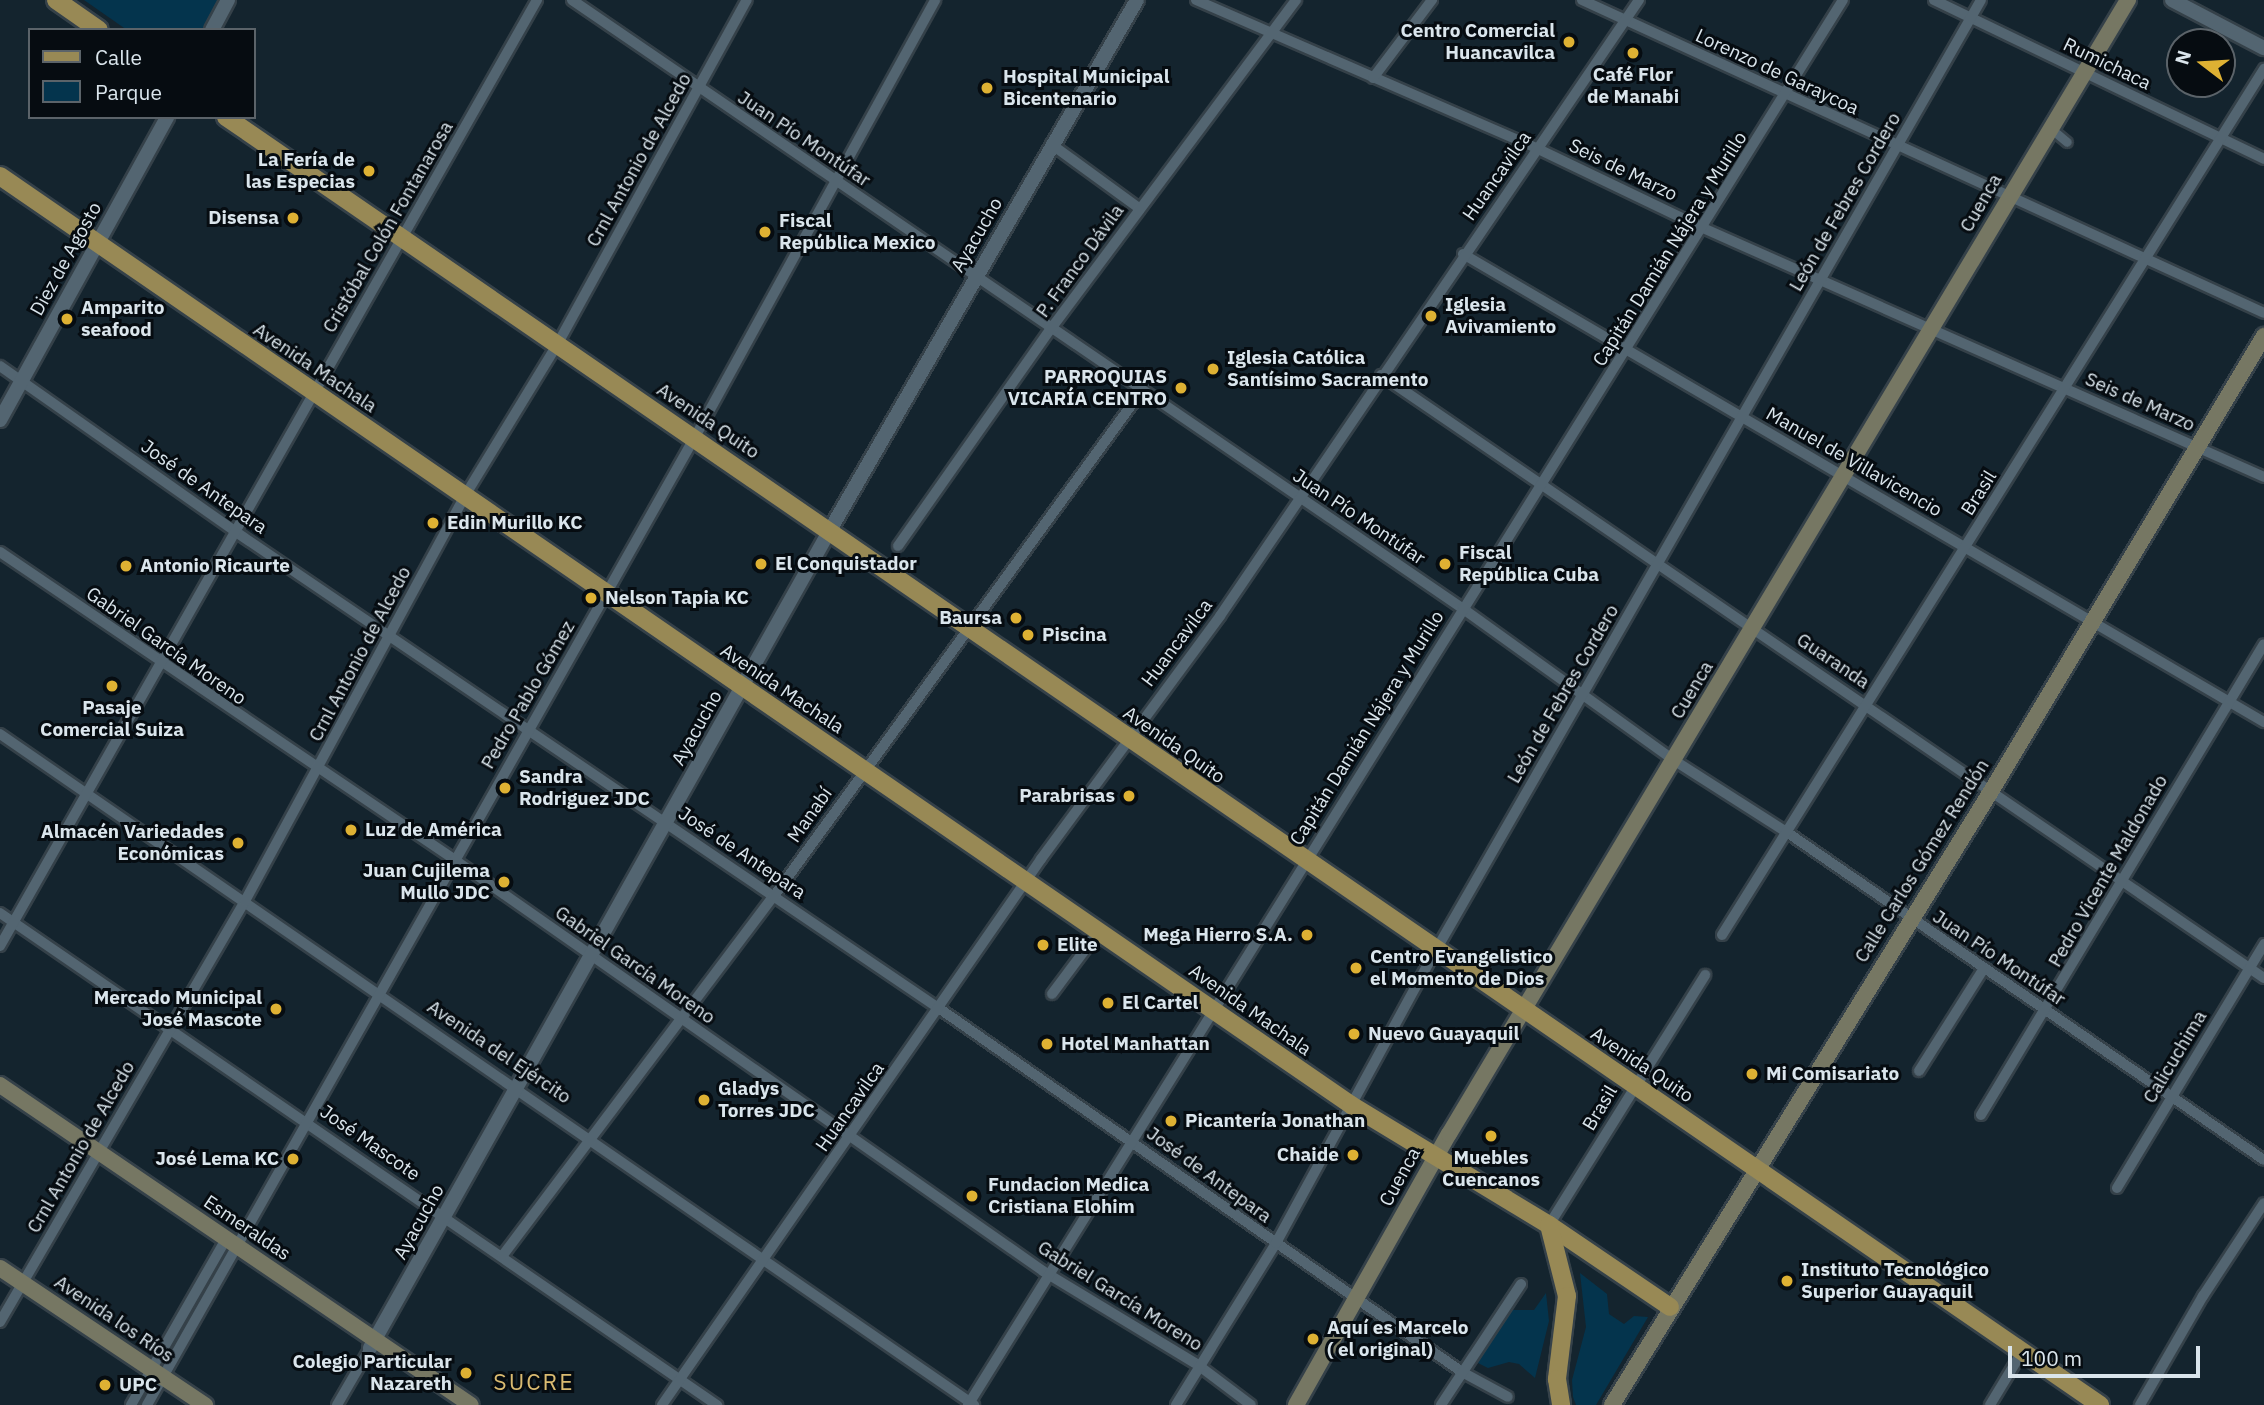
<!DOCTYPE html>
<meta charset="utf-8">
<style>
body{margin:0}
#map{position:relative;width:2264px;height:1405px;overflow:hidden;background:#14242e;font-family:"IBM Plex Sans",sans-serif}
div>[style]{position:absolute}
.green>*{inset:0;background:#04344d}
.roads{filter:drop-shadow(2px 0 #354149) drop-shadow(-2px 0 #354149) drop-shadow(0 2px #354149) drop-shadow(0 -2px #354149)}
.pedestrian>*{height:9px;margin:-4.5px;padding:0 4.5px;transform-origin:4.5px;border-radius:4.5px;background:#536571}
.minor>*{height:10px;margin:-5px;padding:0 5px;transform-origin:5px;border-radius:5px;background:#536571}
.tertiary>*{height:14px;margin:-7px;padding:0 7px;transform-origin:7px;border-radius:7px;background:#536571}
.secondary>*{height:16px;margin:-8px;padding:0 8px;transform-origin:8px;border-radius:8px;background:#767763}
.primary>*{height:18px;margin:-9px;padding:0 9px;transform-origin:9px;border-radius:9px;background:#988955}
.dots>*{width:19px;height:19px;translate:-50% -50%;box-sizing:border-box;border:4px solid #060c11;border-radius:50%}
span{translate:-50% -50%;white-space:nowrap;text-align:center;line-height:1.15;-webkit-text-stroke:6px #060c11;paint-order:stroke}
.poi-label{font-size:19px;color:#dae5ec;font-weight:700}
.right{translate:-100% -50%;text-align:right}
.left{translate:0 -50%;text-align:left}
.street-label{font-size:19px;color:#dae5ec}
.quarter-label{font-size:23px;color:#dabb71;letter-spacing:2px}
.legend{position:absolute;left:28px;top:28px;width:228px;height:91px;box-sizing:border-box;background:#060c11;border:2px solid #5b6369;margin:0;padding:9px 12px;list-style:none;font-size:21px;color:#dae5ec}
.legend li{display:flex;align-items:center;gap:14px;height:35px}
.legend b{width:35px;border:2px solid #5b6369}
.north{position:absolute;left:2166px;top:28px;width:70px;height:70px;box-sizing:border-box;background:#060c11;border:2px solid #5b6369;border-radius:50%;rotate:287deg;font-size:19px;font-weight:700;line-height:28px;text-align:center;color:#dae5ec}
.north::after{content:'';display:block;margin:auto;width:24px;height:32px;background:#deb133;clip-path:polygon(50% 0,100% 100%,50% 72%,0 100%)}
.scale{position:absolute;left:2008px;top:1346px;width:192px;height:32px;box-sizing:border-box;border:4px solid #dae5ec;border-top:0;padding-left:9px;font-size:21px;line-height:24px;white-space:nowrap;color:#dae5ec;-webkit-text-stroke:5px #060c11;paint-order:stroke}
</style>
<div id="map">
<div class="green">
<i style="clip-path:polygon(84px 0,237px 0,222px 30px,127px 30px)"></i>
<i style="clip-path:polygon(1580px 1273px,1607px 1294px,1609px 1314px,1624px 1324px,1634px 1316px,1648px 1317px,1596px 1405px,1576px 1405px,1573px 1397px,1572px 1380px,1586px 1327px)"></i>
<i style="clip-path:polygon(1546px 1293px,1549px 1321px,1535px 1378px,1519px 1364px,1509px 1362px,1488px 1368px,1476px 1362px,1510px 1310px,1534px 1310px)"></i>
</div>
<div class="roads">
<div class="pedestrian">
<i style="left:2049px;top:127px;width:23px;rotate:40deg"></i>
</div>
<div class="minor">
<i style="left:572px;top:0;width:1078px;rotate:34.34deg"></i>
<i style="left:1462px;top:608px;width:262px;rotate:35.7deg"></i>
<i style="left:1675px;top:761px;width:134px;rotate:32.5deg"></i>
<i style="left:1788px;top:833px;width:577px;rotate:34.49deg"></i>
<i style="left:1196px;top:0;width:373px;rotate:23.5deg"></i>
<i style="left:1538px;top:149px;width:183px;rotate:25.6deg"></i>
<i style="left:1703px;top:228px;width:614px;rotate:23.93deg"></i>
<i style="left:1582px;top:0;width:750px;rotate:24.65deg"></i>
<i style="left:1934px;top:0;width:366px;rotate:25.7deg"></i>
<i style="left:1373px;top:78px;width:98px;rotate:-52.9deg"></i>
<i style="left:1051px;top:144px;width:110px;rotate:36.1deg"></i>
<i style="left:1463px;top:254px;width:928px;rotate:30.3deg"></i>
<i style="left:0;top:366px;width:285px;rotate:35.1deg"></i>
<i style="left:233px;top:530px;width:854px;rotate:34.12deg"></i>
<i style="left:940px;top:1009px;width:636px;rotate:34.81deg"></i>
<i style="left:1462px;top:1372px;width:52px;rotate:28.5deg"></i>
<i style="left:1381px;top:375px;width:1069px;rotate:34.33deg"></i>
<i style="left:898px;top:546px;width:264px;rotate:-54.9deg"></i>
<i style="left:1050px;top:330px;width:412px;rotate:-53.3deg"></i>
<i style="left:0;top:552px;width:549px;rotate:34.09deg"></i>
<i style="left:455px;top:860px;width:717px;rotate:34.95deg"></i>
<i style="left:1043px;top:1271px;width:181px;rotate:31.2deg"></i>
<i style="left:1198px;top:1365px;width:66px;rotate:37deg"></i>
<i style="left:0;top:734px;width:1183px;rotate:34.56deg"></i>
<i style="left:0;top:913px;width:870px;rotate:34.46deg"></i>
<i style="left:1722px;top:935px;width:1022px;rotate:-57.96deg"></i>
<i style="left:0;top:946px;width:1088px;rotate:-60.42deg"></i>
<i style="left:1052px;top:994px;width:79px;rotate:-53.3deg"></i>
<i style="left:1919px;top:1071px;width:122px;rotate:-57.7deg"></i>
<i style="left:1981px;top:1115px;width:549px;rotate:-59deg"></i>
<i style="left:2117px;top:1188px;width:285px;rotate:-58.9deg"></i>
<i style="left:1549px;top:1225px;width:295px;rotate:-58deg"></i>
<i style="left:503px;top:1255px;width:450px;rotate:-53deg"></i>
<i style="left:774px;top:896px;width:623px;rotate:-53.94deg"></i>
<i style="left:0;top:1322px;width:487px;rotate:-59.8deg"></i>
<i style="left:245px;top:901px;width:463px;rotate:-61.5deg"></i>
<i style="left:466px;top:494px;width:175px;rotate:-58.6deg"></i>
<i style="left:557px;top:345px;width:394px;rotate:-61.2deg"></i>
<i style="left:131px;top:1405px;width:191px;rotate:-60.2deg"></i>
<i style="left:147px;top:1405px;width:1112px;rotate:-60.49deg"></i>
<i style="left:695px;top:437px;width:499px;rotate:-61.2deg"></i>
<i style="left:337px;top:1405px;width:66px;rotate:-59.9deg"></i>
<i style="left:662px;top:1405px;width:665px;rotate:-55.23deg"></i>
<i style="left:1041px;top:859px;width:302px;rotate:-53.6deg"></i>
<i style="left:1220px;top:616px;width:745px;rotate:-55.78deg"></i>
<i style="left:968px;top:1405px;width:1655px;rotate:-58.09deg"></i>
<i style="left:1176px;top:1405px;width:190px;rotate:-58.3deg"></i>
<i style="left:1276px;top:1243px;width:334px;rotate:-61.4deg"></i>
<i style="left:1436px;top:950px;width:1095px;rotate:-60.16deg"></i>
<i style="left:1441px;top:1405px;width:145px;rotate:-56.5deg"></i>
<i style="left:1990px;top:1405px;width:62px;rotate:-58.9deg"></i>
<i style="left:2140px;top:1405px;width:126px;rotate:-60deg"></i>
<i style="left:2203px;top:1296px;width:111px;rotate:-56.7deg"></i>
</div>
<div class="tertiary">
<i style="left:2172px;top:0;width:104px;rotate:27.6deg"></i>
<i style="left:212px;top:30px;width:34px;rotate:-62deg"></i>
<i style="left:0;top:420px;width:346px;rotate:-61.1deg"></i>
<i style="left:370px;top:1348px;width:938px;rotate:-60.65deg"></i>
<i style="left:830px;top:530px;width:612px;rotate:-59.92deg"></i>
</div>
<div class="secondary">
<i style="left:0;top:1085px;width:569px;rotate:34.19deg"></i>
<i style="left:0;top:1268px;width:247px;rotate:33.8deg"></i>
<i style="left:1296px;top:1405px;width:311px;rotate:-60.6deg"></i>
<i style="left:1449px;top:1134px;width:1322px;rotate:-59.09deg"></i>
<i style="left:1612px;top:1405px;width:719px;rotate:-58.3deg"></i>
<i style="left:1990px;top:793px;width:533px;rotate:-59.05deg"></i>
</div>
<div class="primary">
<i style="left:56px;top:0;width:52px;rotate:34.9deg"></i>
<i style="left:226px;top:117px;width:2274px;rotate:34.5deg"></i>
<i style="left:0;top:176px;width:1640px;rotate:34.51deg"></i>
<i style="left:1351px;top:1105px;width:232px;rotate:31.2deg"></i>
<i style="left:1549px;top:1225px;width:146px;rotate:34.1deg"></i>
<i style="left:1549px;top:1225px;width:73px;rotate:75.8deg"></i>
<i style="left:1567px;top:1296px;width:84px;rotate:96.9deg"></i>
<i style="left:1557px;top:1379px;width:26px;rotate:81deg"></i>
</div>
</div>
<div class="dots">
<i style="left:1569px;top:42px;background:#deb133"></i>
<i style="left:1633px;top:53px;background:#deb133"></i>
<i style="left:987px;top:88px;background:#deb133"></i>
<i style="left:369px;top:171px;background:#deb133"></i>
<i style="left:293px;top:218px;background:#deb133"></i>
<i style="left:765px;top:232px;background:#deb133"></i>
<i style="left:1431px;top:316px;background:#deb133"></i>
<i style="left:67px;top:319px;background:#deb133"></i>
<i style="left:1213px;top:369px;background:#deb133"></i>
<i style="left:1181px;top:388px;background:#deb133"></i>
<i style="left:433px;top:523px;background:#deb133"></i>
<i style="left:761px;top:564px;background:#deb133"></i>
<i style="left:1445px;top:564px;background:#deb133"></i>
<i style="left:126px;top:566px;background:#deb133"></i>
<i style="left:591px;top:598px;background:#deb133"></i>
<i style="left:1016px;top:618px;background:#deb133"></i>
<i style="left:1028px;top:635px;background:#deb133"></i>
<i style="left:112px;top:686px;background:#deb133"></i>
<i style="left:505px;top:788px;background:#deb133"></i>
<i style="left:1129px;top:796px;background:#deb133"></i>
<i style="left:351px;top:830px;background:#deb133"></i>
<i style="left:238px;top:843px;background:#deb133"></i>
<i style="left:504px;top:882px;background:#deb133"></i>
<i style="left:1307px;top:935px;background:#deb133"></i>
<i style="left:1043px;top:945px;background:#deb133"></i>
<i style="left:1356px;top:968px;background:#deb133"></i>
<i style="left:1108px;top:1003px;background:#deb133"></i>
<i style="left:276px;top:1009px;background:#deb133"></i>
<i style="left:1354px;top:1034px;background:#deb133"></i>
<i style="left:1047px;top:1044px;background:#deb133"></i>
<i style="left:1752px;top:1074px;background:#deb133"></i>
<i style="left:704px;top:1100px;background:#deb133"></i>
<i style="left:1171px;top:1121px;background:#deb133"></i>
<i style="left:1491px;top:1136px;background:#deb133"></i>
<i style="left:1353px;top:1155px;background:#deb133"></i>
<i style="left:293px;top:1159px;background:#deb133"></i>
<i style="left:972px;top:1196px;background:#deb133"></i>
<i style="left:1787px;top:1281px;background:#deb133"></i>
<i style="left:1313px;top:1339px;background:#deb133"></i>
<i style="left:466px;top:1373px;background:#deb133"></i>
<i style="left:105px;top:1385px;background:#deb133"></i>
</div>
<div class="poi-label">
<span class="right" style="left:1555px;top:42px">Centro Comercial<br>Huancavilca</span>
<span style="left:1633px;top:86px">Café Flor<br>de Manabi</span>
<span class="left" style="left:1003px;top:88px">Hospital Municipal<br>Bicentenario</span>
<span class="right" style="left:355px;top:171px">La Fería de<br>las Especias</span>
<span class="right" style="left:279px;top:218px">Disensa</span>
<span class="left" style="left:779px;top:232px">Fiscal<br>República Mexico</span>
<span class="left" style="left:1445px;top:316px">Iglesia<br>Avivamiento</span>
<span class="left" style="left:81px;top:319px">Amparito<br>seafood</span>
<span class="left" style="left:1227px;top:369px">Iglesia Católica<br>Santísimo Sacramento</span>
<span class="right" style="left:1167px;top:388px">PARROQUIAS<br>VICARÍA CENTRO</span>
<span class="left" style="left:447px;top:523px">Edin Murillo KC</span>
<span class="left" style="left:1459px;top:564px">Fiscal<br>República Cuba</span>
<span class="left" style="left:775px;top:564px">El Conquistador</span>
<span class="left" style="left:140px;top:566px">Antonio Ricaurte</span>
<span class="left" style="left:605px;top:598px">Nelson Tapia KC</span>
<span class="right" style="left:1002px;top:618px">Baursa</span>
<span class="left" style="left:1042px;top:635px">Piscina</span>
<span style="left:112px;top:719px">Pasaje<br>Comercial Suiza</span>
<span class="left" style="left:519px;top:788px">Sandra<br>Rodriguez JDC</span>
<span class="right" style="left:1115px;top:796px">Parabrisas</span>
<span class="left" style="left:365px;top:830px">Luz de América</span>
<span class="right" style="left:224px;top:843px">Almacén Variedades<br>Económicas</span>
<span class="right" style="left:490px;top:882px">Juan Cujilema<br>Mullo JDC</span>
<span class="right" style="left:1293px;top:935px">Mega Hierro S.A.</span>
<span class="left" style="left:1057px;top:945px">Elite</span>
<span class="left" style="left:1370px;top:968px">Centro Evangelistico<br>el Momento de Dios</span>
<span class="right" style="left:262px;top:1009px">Mercado Municipal<br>José Mascote</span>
<span class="left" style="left:1122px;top:1003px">El Cartel</span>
<span class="left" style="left:1368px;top:1034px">Nuevo Guayaquil</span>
<span class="left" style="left:1061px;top:1044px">Hotel Manhattan</span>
<span class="left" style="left:1766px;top:1074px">Mi Comisariato</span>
<span class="left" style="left:718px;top:1100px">Gladys<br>Torres JDC</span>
<span class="left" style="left:1185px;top:1121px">Picantería Jonathan</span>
<span class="right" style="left:1339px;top:1155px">Chaide</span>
<span style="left:1491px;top:1169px">Muebles<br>Cuencanos</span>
<span class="right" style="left:279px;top:1159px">José Lema KC</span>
<span class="left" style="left:988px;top:1196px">Fundacion Medica<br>Cristiana Elohim</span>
<span class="left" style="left:1801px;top:1281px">Instituto Tecnológico<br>Superior Guayaquil</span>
<span class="left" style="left:1327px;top:1339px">Aquí es Marcelo<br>( el original)</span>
<span class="right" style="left:452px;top:1373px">Colegio Particular<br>Nazareth</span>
<span class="left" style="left:119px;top:1385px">UPC</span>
</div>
<div class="street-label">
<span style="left:2107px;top:64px;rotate:26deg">Rumichaca</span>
<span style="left:1777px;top:72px;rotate:25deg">Lorenzo de Garaycoa</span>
<span style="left:804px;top:139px;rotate:34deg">Juan Pío Montúfar</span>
<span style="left:639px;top:160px;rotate:-61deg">Crnl Antonio de Alcedo</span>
<span style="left:1623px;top:170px;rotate:26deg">Seis de Marzo</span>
<span style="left:1497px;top:176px;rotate:-55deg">Huancavilca</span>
<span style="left:1845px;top:202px;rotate:-60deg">León de Febres Cordero</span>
<span style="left:1981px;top:203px;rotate:-60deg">Cuenca</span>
<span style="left:388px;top:227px;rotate:-60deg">Cristóbal Colón Fontanarosa</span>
<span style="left:977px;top:235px;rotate:-60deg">Ayacucho</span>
<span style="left:1670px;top:249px;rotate:-58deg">Capitán Damián Nájera y Murillo</span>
<span style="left:66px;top:259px;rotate:-61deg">Diez de Agosto</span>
<span style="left:1080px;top:261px;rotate:-54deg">P. Franco Dávila</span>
<span style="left:315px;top:368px;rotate:34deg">Avenida Machala</span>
<span style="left:2140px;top:402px;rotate:24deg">Seis de Marzo</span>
<span style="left:708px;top:421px;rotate:34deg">Avenida Quito</span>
<span style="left:1854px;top:462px;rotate:30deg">Manuel de Villavicencio</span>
<span style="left:204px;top:487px;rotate:35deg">José de Antepara</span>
<span style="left:1979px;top:493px;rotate:-58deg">Brasil</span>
<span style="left:1359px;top:517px;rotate:34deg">Juan Pío Montúfar</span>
<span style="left:1177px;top:643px;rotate:-53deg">Huancavilca</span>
<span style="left:166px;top:646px;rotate:35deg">Gabriel García Moreno</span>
<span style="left:360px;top:654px;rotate:-62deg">Crnl Antonio de Alcedo</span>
<span style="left:1833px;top:661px;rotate:34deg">Guaranda</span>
<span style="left:782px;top:689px;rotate:34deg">Avenida Machala</span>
<span style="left:1692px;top:690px;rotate:-59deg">Cuenca</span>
<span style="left:1563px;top:694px;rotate:-60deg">León de Febres Cordero</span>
<span style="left:528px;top:695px;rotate:-60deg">Pedro Pablo Gómez</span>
<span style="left:697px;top:728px;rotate:-61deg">Ayacucho</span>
<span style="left:1367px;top:728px;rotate:-58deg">Capitán Damián Nájera y Murillo</span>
<span style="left:1174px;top:745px;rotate:35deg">Avenida Quito</span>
<span style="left:810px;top:815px;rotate:-55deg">Manabí</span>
<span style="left:742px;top:853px;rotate:34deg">José de Antepara</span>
<span style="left:1922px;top:861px;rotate:-58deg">Calle Carlos Gómez Rendón</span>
<span style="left:2108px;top:871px;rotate:-60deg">Pedro Vicente Maldonado</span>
<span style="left:1999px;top:958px;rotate:34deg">Juan Pío Montúfar</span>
<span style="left:635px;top:965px;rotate:35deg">Gabriel García Moreno</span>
<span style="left:1250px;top:1010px;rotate:35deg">Avenida Machala</span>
<span style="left:499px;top:1052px;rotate:34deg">Avenida del Ejército</span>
<span style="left:2175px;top:1057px;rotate:-59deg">Calicuchima</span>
<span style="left:1642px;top:1065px;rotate:34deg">Avenida Quito</span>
<span style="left:850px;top:1107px;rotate:-55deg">Huancavilca</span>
<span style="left:1600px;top:1108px;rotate:-59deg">Brasil</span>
<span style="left:370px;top:1143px;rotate:35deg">José Mascote</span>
<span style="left:81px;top:1147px;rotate:-60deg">Crnl Antonio de Alcedo</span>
<span style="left:1209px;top:1175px;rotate:36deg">José de Antepara</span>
<span style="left:1400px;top:1177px;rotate:-61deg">Cuenca</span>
<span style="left:419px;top:1222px;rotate:-61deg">Ayacucho</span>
<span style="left:247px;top:1228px;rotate:34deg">Esmeraldas</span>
<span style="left:1120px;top:1296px;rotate:32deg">Gabriel García Moreno</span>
<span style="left:114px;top:1319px;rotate:34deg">Avenida los Ríos</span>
</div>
<div class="quarter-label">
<span style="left:534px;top:1381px">SUCRE</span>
</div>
<ul class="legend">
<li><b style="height:9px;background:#988955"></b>Calle</li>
<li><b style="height:19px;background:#04344d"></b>Parque</li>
</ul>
<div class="north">N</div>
<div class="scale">100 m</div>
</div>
